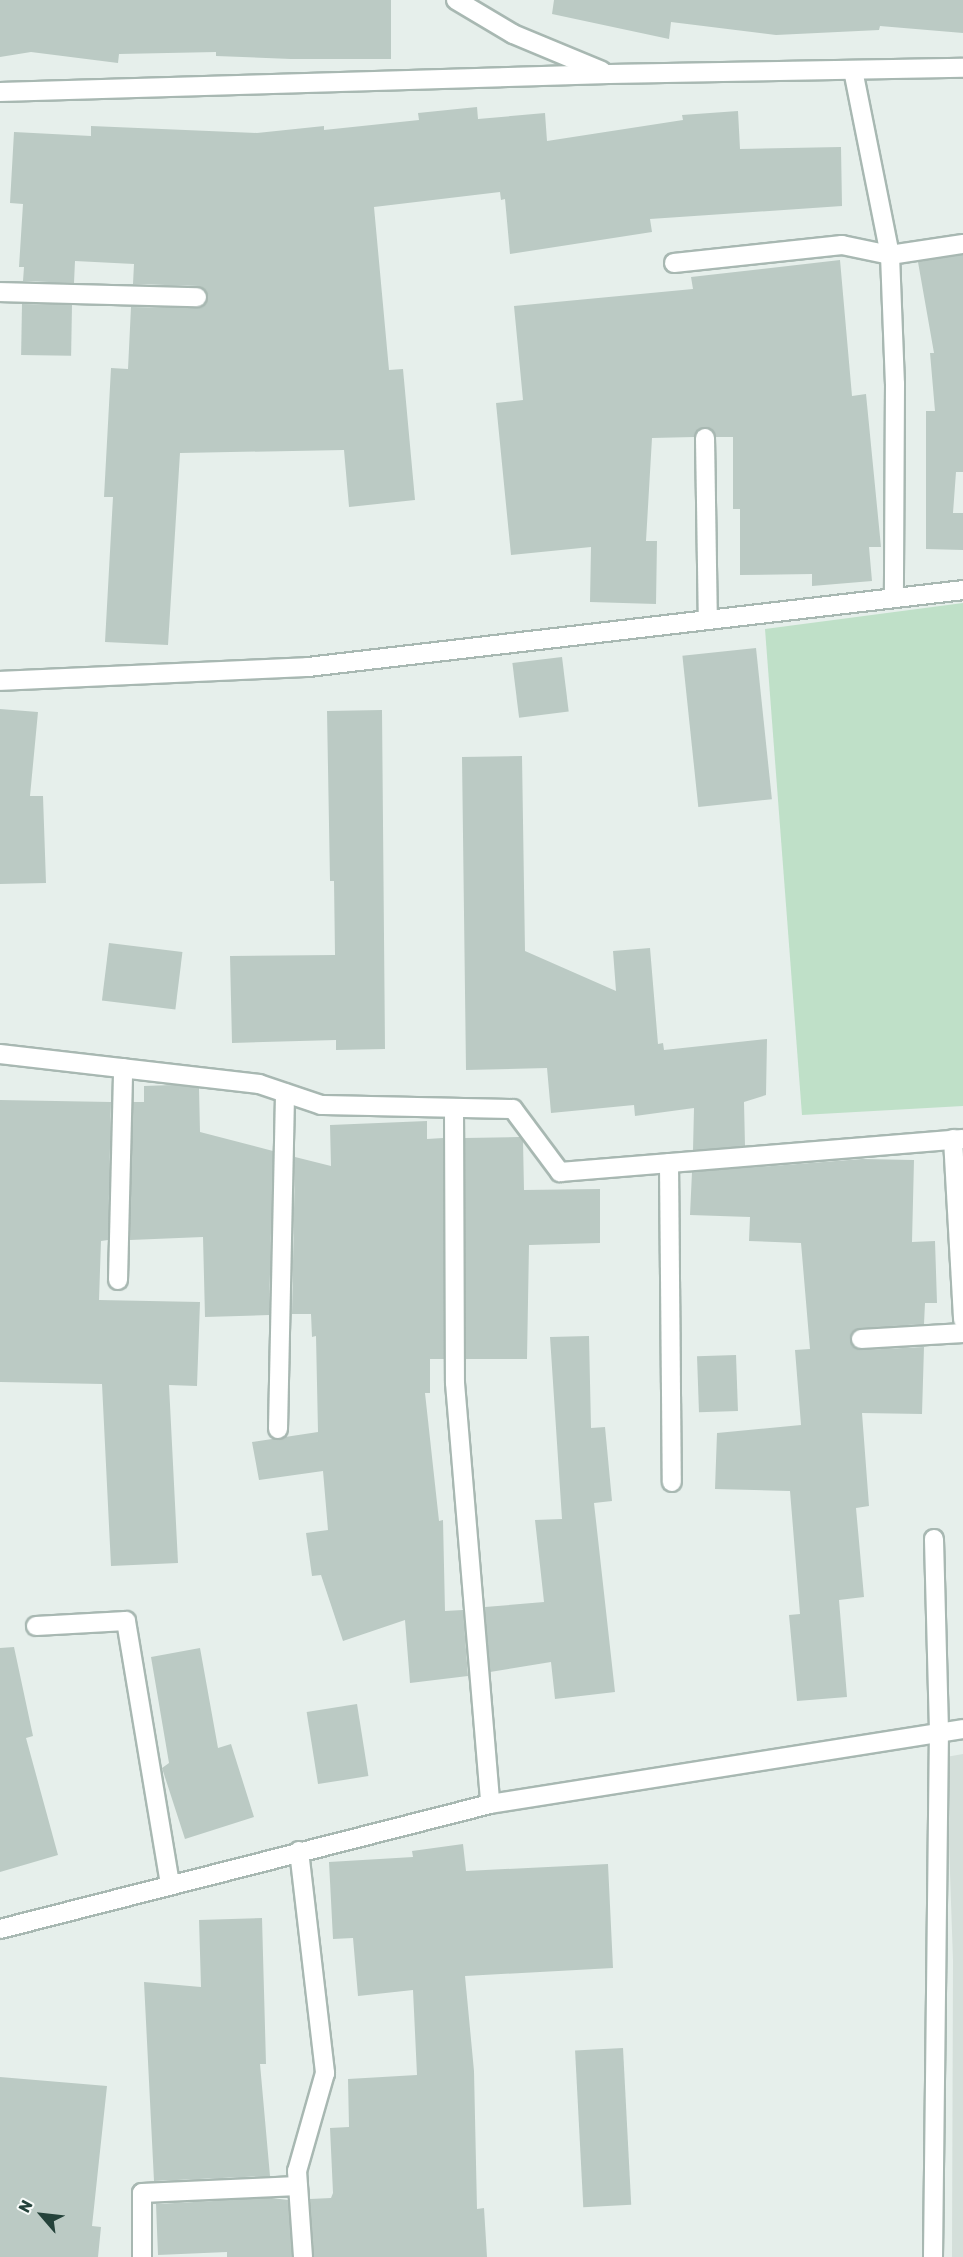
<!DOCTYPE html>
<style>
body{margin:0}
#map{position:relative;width:963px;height:2257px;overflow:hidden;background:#e6efeb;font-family:Rubik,sans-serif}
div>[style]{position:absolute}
.built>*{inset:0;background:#d4dfda}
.green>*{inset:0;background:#bfe0c8}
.building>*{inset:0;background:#bbcac4;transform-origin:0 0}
.roads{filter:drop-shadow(2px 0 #a8b8b2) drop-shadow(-2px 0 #a8b8b2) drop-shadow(0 2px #a8b8b2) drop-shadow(0 -2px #a8b8b2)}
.minor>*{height:18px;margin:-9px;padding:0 9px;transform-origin:9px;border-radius:9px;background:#fff}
span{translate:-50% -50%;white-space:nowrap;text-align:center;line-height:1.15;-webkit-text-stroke:4.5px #f7fbf9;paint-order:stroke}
.north{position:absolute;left:12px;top:2185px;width:60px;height:60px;-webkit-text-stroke:4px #f7fbf9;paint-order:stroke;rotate:298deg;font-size:16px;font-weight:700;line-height:24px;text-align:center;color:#24423a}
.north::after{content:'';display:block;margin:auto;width:21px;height:27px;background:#24423a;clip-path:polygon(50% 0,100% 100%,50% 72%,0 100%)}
</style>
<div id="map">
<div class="built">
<i style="clip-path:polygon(963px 1754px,963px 2257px,952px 2257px,953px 1960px,946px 1757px)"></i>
</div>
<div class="green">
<i style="clip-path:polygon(963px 603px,963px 1106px,802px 1115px,765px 629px)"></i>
</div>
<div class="building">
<i style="clip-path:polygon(0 0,391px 0,391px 59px,291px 59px,216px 56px,216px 52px,119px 54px,118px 63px,31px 52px,0 57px)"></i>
<i style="clip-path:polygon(554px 0,963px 0,963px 33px,880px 26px,879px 30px,776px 35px,671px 22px,669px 39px,552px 14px)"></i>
<i style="clip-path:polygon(477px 107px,478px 119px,545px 113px,547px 141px,683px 120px,682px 115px,738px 111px,740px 149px,841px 147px,842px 206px,650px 219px,652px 232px,510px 254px,505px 199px,501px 200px,500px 192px,374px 207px,389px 370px,403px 369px,415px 500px,349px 507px,344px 450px,180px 453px,168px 645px,105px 642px,113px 497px,104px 497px,111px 368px,128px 369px,131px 307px,197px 308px,206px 303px,208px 297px,198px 286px,133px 284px,134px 264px,75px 261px,74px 283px,23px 281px,24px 267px,19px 267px,23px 204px,10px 203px,14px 132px,91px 136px,91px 126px,257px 133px,324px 126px,324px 130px,419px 120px,418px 113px)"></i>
<i style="clip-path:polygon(963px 255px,963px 472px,956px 472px,953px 513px,963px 513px,963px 550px,926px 549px,926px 411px,935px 411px,930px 353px,934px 353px,918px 262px)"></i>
<i style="clip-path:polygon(840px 260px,852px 396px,866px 394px,881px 547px,869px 547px,872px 581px,812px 586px,812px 574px,740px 575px,740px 509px,733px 509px,733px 437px,716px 437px,705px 427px,699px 429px,694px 437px,652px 438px,646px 541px,657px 541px,656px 604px,590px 602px,591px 547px,511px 555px,496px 403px,523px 400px,514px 306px,693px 289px,691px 277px)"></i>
<i style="left:22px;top:304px;width:50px;height:51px;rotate:1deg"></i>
<i style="left:756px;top:648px;width:152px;height:74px;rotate:84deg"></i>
<i style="left:562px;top:657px;width:55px;height:50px;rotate:83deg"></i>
<i style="clip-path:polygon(0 709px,38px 712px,30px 796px,43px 796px,46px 883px,0 884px)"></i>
<i style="clip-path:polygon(382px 710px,385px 1049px,336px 1050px,336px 1040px,232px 1043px,230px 956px,335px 955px,334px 881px,330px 881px,327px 711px)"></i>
<i style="clip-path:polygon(522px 756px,525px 951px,616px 991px,613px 951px,650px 948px,658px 1044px,663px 1043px,664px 1050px,767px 1039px,766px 1095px,744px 1102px,745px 1146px,693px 1150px,694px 1108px,635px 1116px,634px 1105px,551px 1113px,547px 1068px,466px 1070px,462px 757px)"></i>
<i style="left:109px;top:943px;width:74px;height:58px;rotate:7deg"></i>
<i style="clip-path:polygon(172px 1085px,199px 1088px,200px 1132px,273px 1151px,269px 1315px,205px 1317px,203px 1237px,130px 1240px,133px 1102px,144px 1102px,144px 1086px)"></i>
<i style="clip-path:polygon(0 1100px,111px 1102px,108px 1240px,101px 1241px,99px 1300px,200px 1302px,197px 1386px,169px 1385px,178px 1563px,111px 1566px,102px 1384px,0 1382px)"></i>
<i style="clip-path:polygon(427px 1121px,427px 1139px,443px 1138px,444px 1359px,430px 1359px,430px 1393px,425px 1393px,439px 1521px,443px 1520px,445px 1611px,463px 1610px,468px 1676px,410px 1683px,405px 1620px,343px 1641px,321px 1575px,312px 1576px,306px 1533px,328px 1530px,323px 1471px,259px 1480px,252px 1442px,318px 1432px,316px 1336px,312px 1337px,311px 1314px,292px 1314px,295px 1157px,331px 1166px,330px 1125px)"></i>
<i style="clip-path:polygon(520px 1137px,523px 1141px,524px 1190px,600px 1189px,600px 1243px,529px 1245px,527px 1359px,466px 1359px,465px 1138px)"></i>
<i style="clip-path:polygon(862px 1159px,914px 1160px,912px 1242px,935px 1241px,937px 1303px,925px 1303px,924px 1324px,860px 1328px,851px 1335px,852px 1346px,861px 1350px,924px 1347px,922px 1414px,862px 1413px,869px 1506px,856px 1508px,864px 1597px,839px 1600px,847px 1697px,797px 1701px,789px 1615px,800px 1614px,790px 1491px,715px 1489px,717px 1433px,801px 1425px,795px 1350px,810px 1349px,801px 1243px,749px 1241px,750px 1217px,690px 1215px,692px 1172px)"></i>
<i style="clip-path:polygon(589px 1336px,591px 1428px,605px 1427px,612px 1501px,594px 1503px,615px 1692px,555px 1699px,551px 1662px,490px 1672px,485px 1607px,544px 1602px,535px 1520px,562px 1519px,550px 1337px)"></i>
<i style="left:736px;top:1355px;width:56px;height:39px;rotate:88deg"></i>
<i style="clip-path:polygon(14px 1647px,33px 1736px,26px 1738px,58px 1855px,0 1872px,0 1648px)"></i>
<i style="clip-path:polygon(200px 1648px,218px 1748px,231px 1744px,254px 1817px,185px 1839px,162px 1768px,169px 1763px,151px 1657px)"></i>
<i style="left:357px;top:1704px;width:73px;height:51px;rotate:81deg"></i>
<i style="clip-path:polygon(463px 1844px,466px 1871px,608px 1864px,613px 1968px,465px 1976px,474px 2071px,477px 2209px,484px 2208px,487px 2257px,314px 2257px,310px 2199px,331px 2198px,333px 2193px,330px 2128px,349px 2127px,348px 2079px,417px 2075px,413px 1990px,358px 1996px,353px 1938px,333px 1939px,329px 1862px,413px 1857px,412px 1851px)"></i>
<i style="clip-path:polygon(262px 1918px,266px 2064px,260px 2064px,270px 2176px,154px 2181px,144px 1982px,201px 1987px,199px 1920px)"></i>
<i style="left:623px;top:2048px;width:157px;height:48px;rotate:87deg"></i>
<i style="clip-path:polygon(0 2077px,107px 2086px,92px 2226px,101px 2227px,98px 2257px,0 2257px)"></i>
<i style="clip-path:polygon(272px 2198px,288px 2200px,292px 2257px,227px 2257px,227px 2252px,158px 2255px,156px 2204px)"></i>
</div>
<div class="roads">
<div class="minor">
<i style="left:456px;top:0;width:66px;rotate:30.8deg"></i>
<i style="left:513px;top:34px;width:96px;rotate:22.6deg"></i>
<i style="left:853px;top:70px;width:189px;rotate:78.7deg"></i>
<i style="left:890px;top:255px;width:129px;rotate:87.8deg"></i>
<i style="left:895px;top:384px;width:214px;rotate:90.3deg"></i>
<i style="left:0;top:92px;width:609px;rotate:-1.69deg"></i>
<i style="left:609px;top:74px;width:354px;rotate:-1deg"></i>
<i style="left:674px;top:263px;width:169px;rotate:-6.1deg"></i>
<i style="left:842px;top:245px;width:49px;rotate:11.8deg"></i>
<i style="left:890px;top:255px;width:74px;rotate:-8.6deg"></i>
<i style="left:0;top:292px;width:197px;rotate:1.5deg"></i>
<i style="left:705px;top:438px;width:182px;rotate:89.1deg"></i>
<i style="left:0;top:681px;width:308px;rotate:-2.6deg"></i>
<i style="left:308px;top:667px;width:660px;rotate:-6.7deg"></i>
<i style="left:0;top:1054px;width:261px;rotate:6.6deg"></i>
<i style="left:259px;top:1084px;width:65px;rotate:18.7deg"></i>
<i style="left:321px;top:1105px;width:192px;rotate:1.2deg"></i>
<i style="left:513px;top:1109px;width:79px;rotate:53.3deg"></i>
<i style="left:560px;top:1172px;width:404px;rotate:-4.7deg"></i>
<i style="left:454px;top:1108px;width:275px;rotate:89.8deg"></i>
<i style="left:455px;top:1383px;width:422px;rotate:85.2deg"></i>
<i style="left:953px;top:1139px;width:181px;rotate:86.8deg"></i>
<i style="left:669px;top:1163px;width:319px;rotate:89.5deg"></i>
<i style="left:118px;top:1280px;width:212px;rotate:-88.6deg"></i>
<i style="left:861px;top:1339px;width:102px;rotate:-3.4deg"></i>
<i style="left:278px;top:1429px;width:336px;rotate:-88.8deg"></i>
<i style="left:36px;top:1626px;width:90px;rotate:-3.2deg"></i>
<i style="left:126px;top:1621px;width:266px;rotate:80.5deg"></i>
<i style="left:299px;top:1851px;width:224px;rotate:83.3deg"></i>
<i style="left:325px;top:2073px;width:102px;rotate:105.9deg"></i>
<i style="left:297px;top:2171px;width:86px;rotate:86deg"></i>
<i style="left:0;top:1929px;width:506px;rotate:-14.31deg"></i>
<i style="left:490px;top:1804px;width:479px;rotate:-9deg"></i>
<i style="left:142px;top:2257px;width:64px;rotate:-90deg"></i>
<i style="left:142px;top:2193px;width:156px;rotate:-2.6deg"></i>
<i style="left:933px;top:2257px;width:526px;rotate:-89.35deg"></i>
<i style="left:939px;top:1731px;width:192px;rotate:-91.5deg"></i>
</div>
</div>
<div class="north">N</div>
</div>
